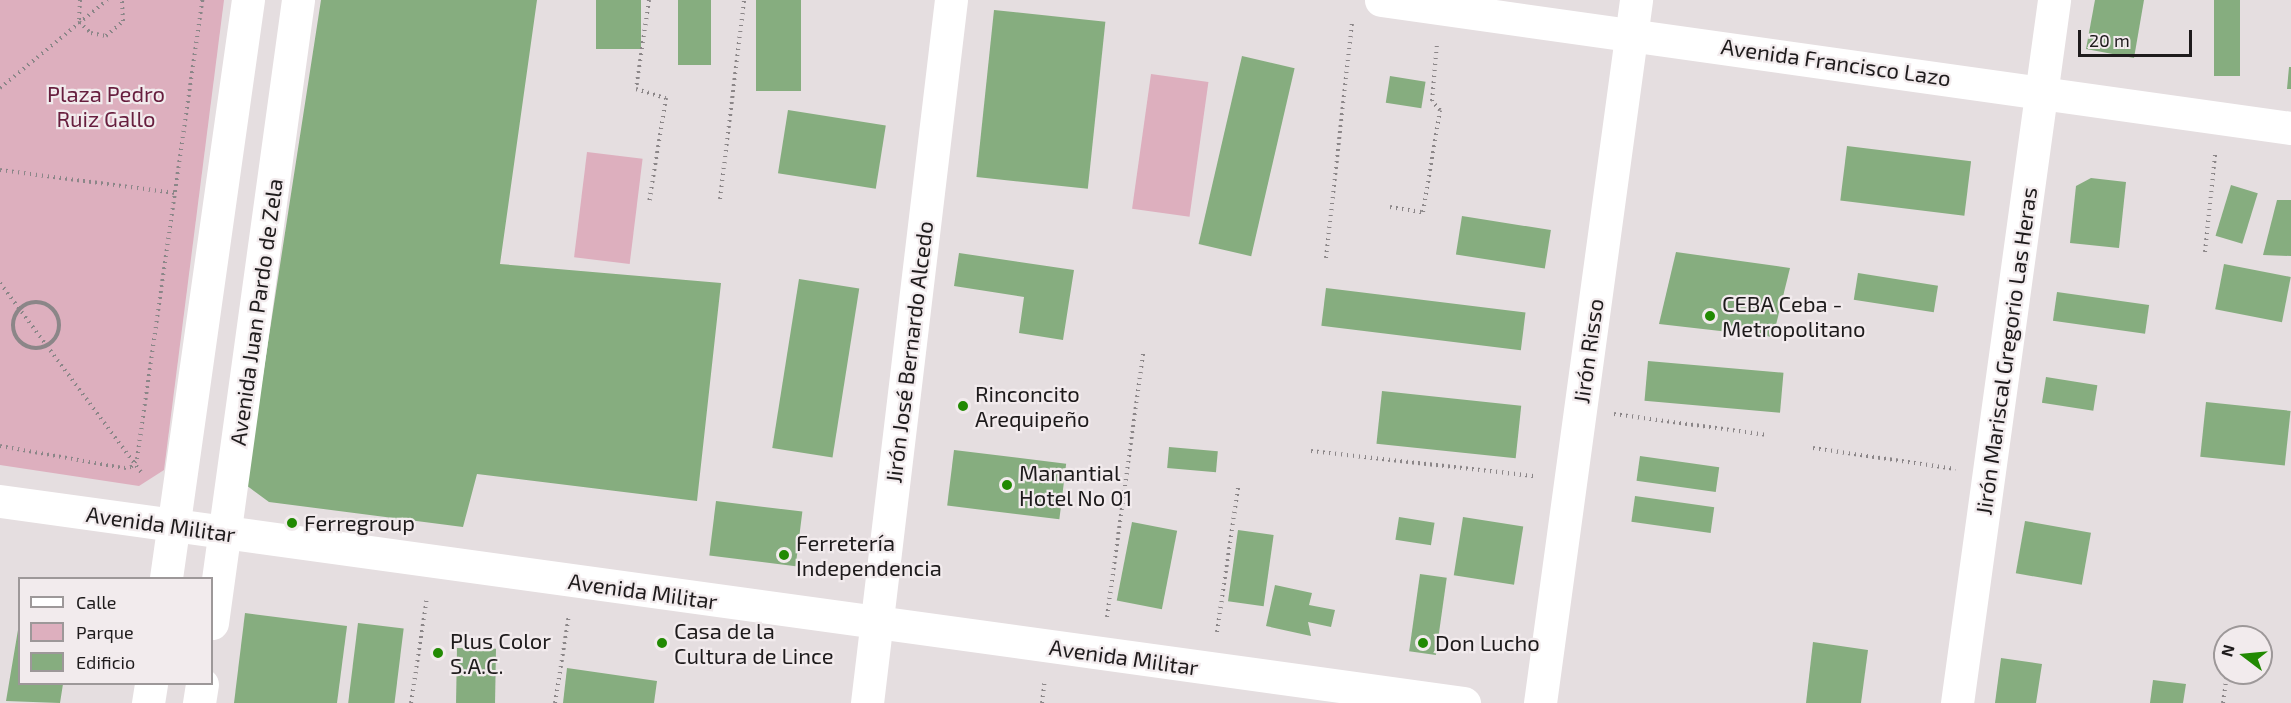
<!DOCTYPE html>
<meta charset="utf-8">
<style>
body{margin:0}
#map{position:relative;width:2291px;height:703px;overflow:hidden;background:#e5dee0;font-family:"Exo 2",sans-serif}
div>[style]{position:absolute}
.green>*{inset:0;background:#ddafbe;transform-origin:0 0}
.building>*{inset:0;background:#86ad7f;transform-origin:0 0}
.path>*{height:4px;margin-top:-2px;transform-origin:0;background:repeating-linear-gradient(90deg,#8b8688 0 1.5px,transparent 0 6px)}
.path>.ring{margin:-2px;padding:0;box-sizing:content-box;background:none;border:4px solid #8b8688;border-radius:50%}
.minor>*{height:33px;margin:-16.5px;padding:0 16.5px;transform-origin:16.5px;border-radius:16.5px;background:#fff}
.major>*{height:33px;margin:-16.5px;padding:0 16.5px;transform-origin:16.5px;border-radius:16.5px;background:#fff}
.dots>*{width:16px;height:16px;translate:-50% -50%;box-sizing:border-box;border:3px solid #f2ebed;border-radius:50%}
span{translate:-50% -50%;white-space:nowrap;text-align:center;line-height:1.15;-webkit-text-stroke:4.5px #f2ebed;paint-order:stroke}
.street-label{font-size:22px;color:#1e1b1c}
.park-label{font-size:22px;color:#671e3e}
.poi-label{font-size:22px;color:#1e1b1c}
.left{translate:0 -50%;text-align:left}
.legend{position:absolute;left:18px;top:577px;width:195px;height:108px;box-sizing:border-box;background:#f2ebed;border:2px solid #9d9899;margin:0;padding:8px 10px;list-style:none;font-size:18px;color:#1e1b1c}
.legend li{display:flex;align-items:center;gap:12px;height:30px}
.legend b{width:30px;border:2px solid #9d9899}
.north{position:absolute;left:2213px;top:625px;width:60px;height:60px;box-sizing:border-box;background:#f2ebed;border:2px solid #9d9899;border-radius:50%;rotate:286deg;font-size:16px;font-weight:700;line-height:24px;text-align:center;color:#1e1b1c}
.north::after{content:'';display:block;margin:auto;width:21px;height:27px;background:#228a03;clip-path:polygon(50% 0,100% 100%,50% 72%,0 100%)}
.scale{position:absolute;left:2078px;top:30px;width:114px;height:27px;box-sizing:border-box;border:3px solid #1e1b1c;border-top:0;padding-left:8px;font-size:18px;line-height:21px;white-space:nowrap;color:#1e1b1c;-webkit-text-stroke:4px #f2ebed;paint-order:stroke}
</style>
<div id="map">
<div class="green">
<i style="clip-path:polygon(0 0,224px 0,164px 470px,139px 486px,0 465px)"></i>
<i style="left:1151px;top:74px;width:58px;height:136px;rotate:8deg"></i>
<i style="left:587px;top:152px;width:56px;height:106px;rotate:7deg"></i>
</div>
<div class="building">
<i style="clip-path:polygon(321px 0,537px 0,500px 264px,721px 283px,697px 501px,477px 474px,463px 527px,269px 502px,246px 485px)"></i>
<i style="left:596px;top:0;width:45px;height:49px"></i>
<i style="left:678px;top:0;width:33px;height:65px"></i>
<i style="left:756px;top:0;width:45px;height:91px"></i>
<i style="clip-path:polygon(2095px 0,2144px 0,2134px 58px,2086px 49px)"></i>
<i style="left:2214px;top:0;width:26px;height:76px"></i>
<i style="left:994px;top:10px;width:112px;height:168px;rotate:6deg"></i>
<i style="left:1242px;top:56px;width:54px;height:193px;rotate:13deg"></i>
<i style="clip-path:polygon(2289px 67px,2291px 67px,2291px 89px,2287px 89px)"></i>
<i style="left:1390px;top:76px;width:36px;height:27px;rotate:9deg"></i>
<i style="left:788px;top:110px;width:99px;height:64px;rotate:9deg"></i>
<i style="left:1847px;top:146px;width:125px;height:55px;rotate:7deg"></i>
<i style="clip-path:polygon(2091px 178px,2126px 182px,2119px 248px,2070px 243px,2076px 186px)"></i>
<i style="left:2231px;top:185px;width:28px;height:53px;rotate:17deg"></i>
<i style="clip-path:polygon(2277px 200px,2291px 200px,2291px 256px,2263px 255px)"></i>
<i style="left:1462px;top:216px;width:90px;height:39px;rotate:9deg"></i>
<i style="clip-path:polygon(1676px 252px,1790px 268px,1773px 337px,1659px 324px)"></i>
<i style="clip-path:polygon(959px 253px,1074px 270px,1063px 340px,1019px 333px,1024px 297px,954px 286px)"></i>
<i style="left:2224px;top:264px;width:68px;height:46px;rotate:11deg"></i>
<i style="left:1858px;top:273px;width:81px;height:27px;rotate:9deg"></i>
<i style="left:799px;top:279px;width:61px;height:171px;rotate:9deg"></i>
<i style="left:1326px;top:288px;width:201px;height:38px;rotate:7deg"></i>
<i style="left:2057px;top:292px;width:93px;height:29px;rotate:8deg"></i>
<i style="left:1648px;top:361px;width:136px;height:40px;rotate:5deg"></i>
<i style="left:2046px;top:377px;width:52px;height:26px;rotate:9deg"></i>
<i style="left:1382px;top:391px;width:140px;height:53px;rotate:6deg"></i>
<i style="left:2206px;top:402px;width:85px;height:55px;rotate:6deg"></i>
<i style="left:1169px;top:447px;width:49px;height:21px;rotate:5deg"></i>
<i style="left:954px;top:450px;width:113px;height:56px;rotate:7deg"></i>
<i style="left:1640px;top:456px;width:80px;height:25px;rotate:8deg"></i>
<i style="left:1635px;top:496px;width:80px;height:26px;rotate:8deg"></i>
<i style="left:716px;top:501px;width:87px;height:55px;rotate:7deg"></i>
<i style="left:1399px;top:517px;width:36px;height:23px;rotate:9deg"></i>
<i style="left:1463px;top:517px;width:61px;height:59px;rotate:9deg"></i>
<i style="left:2025px;top:521px;width:67px;height:53px;rotate:10deg"></i>
<i style="left:1132px;top:522px;width:46px;height:80px;rotate:11deg"></i>
<i style="left:1238px;top:530px;width:36px;height:72px;rotate:8deg"></i>
<i style="left:1420px;top:574px;width:27px;height:78px;rotate:8deg"></i>
<i style="clip-path:polygon(1275px 585px,1312px 593px,1309px 605px,1335px 610px,1331px 627px,1308px 622px,1311px 636px,1266px 626px)"></i>
<i style="clip-path:polygon(245px 613px,347px 626px,337px 703px,234px 703px)"></i>
<i style="clip-path:polygon(20px 618px,20px 684px,63px 684px,60px 703px,6px 701px)"></i>
<i style="left:358px;top:623px;width:46px;height:81px;rotate:7deg"></i>
<i style="clip-path:polygon(1813px 642px,1868px 650px,1861px 703px,1806px 703px)"></i>
<i style="left:457px;top:648px;width:39px;height:55px;rotate:1deg"></i>
<i style="clip-path:polygon(2001px 658px,2042px 664px,2036px 703px,1995px 703px)"></i>
<i style="clip-path:polygon(567px 668px,657px 681px,654px 703px,563px 703px)"></i>
<i style="clip-path:polygon(2153px 680px,2186px 684px,2183px 703px,2150px 703px)"></i>
</div>
<div class="path">
<i style="left:80px;top:0;width:22px;rotate:93deg"></i>
<i style="left:79px;top:22px;width:16px;rotate:43deg"></i>
<i style="left:91px;top:33px;width:15px;rotate:11deg"></i>
<i style="left:106px;top:36px;width:23px;rotate:-41deg"></i>
<i style="left:123px;top:21px;width:21px;rotate:-93deg"></i>
<i style="left:649px;top:0;width:90px;rotate:98.3deg"></i>
<i style="left:636px;top:89px;width:31px;rotate:17deg"></i>
<i style="left:666px;top:98px;width:106px;rotate:99.2deg"></i>
<i style="left:0;top:88px;width:139px;rotate:-39.4deg"></i>
<i style="left:0;top:170px;width:177px;rotate:7.5deg"></i>
<i style="left:720px;top:199px;width:200px;rotate:-83.1deg"></i>
<i style="left:1390px;top:207px;width:33px;rotate:9deg"></i>
<i style="left:1423px;top:212px;width:103px;rotate:-80.5deg"></i>
<i style="left:1440px;top:110px;width:12px;rotate:-132deg"></i>
<i style="left:1432px;top:101px;width:57px;rotate:-85deg"></i>
<i style="left:2205px;top:252px;width:98px;rotate:-84.1deg"></i>
<i style="left:1326px;top:258px;width:238px;rotate:-83.7deg"></i>
<i style="left:0;top:283px;width:239px;rotate:53.3deg"></i>
<i class="ring" style="left:13px;top:302px;width:42px;height:42px"></i>
<i style="left:1614px;top:414px;width:155px;rotate:7.8deg"></i>
<i style="left:0;top:446px;width:126px;rotate:10.1deg"></i>
<i style="left:124px;top:468px;width:7px;rotate:-8deg"></i>
<i style="left:131px;top:467px;width:10px;rotate:-53deg"></i>
<i style="left:137px;top:459px;width:464px;rotate:-81.9deg"></i>
<i style="left:1813px;top:448px;width:144px;rotate:8.4deg"></i>
<i style="left:1311px;top:451px;width:224px;rotate:6.4deg"></i>
<i style="left:1107px;top:617px;width:266px;rotate:-82.2deg"></i>
<i style="left:1217px;top:632px;width:146px;rotate:-81.7deg"></i>
<i style="left:411px;top:703px;width:107px;rotate:-81.4deg"></i>
<i style="left:555px;top:703px;width:89px;rotate:-81deg"></i>
<i style="left:1042px;top:703px;width:23px;rotate:-83deg"></i>
<i style="left:2223px;top:703px;width:29px;rotate:-82deg"></i>
</div>
<div class="minor">
<i style="left:1381px;top:0;width:919px;rotate:8.01deg"></i>
<i style="left:0;top:501px;width:1478px;rotate:7.86deg"></i>
<i style="left:867px;top:703px;width:708px;rotate:-83.19deg"></i>
<i style="left:1540px;top:703px;width:710px;rotate:-82.22deg"></i>
<i style="left:1957px;top:703px;width:710px;rotate:-82.14deg"></i>
</div>
<div class="major">
<i style="left:166px;top:578px;width:584px;rotate:-81.93deg"></i>
<i style="left:212px;top:623px;width:629px;rotate:-82.14deg"></i>
<i style="left:148px;top:703px;width:19px;rotate:-81deg"></i>
<i style="left:199px;top:703px;width:19px;rotate:-81deg"></i>
</div>
<div class="dots">
<i style="left:1710px;top:316px;background:#228a03"></i>
<i style="left:963px;top:406px;background:#228a03"></i>
<i style="left:1007px;top:485px;background:#228a03"></i>
<i style="left:292px;top:523px;background:#228a03"></i>
<i style="left:784px;top:555px;background:#228a03"></i>
<i style="left:662px;top:643px;background:#228a03"></i>
<i style="left:1423px;top:643px;background:#228a03"></i>
<i style="left:438px;top:653px;background:#228a03"></i>
</div>
<div class="street-label">
<span style="left:1836px;top:62px;rotate:8deg">Avenida Francisco Lazo</span>
<span style="left:256px;top:312px;rotate:-82deg">Avenida Juan Pardo de Zela</span>
<span style="left:1588px;top:351px;rotate:-82deg">Jirón Risso</span>
<span style="left:2006px;top:351px;rotate:-82deg">Jirón Mariscal Gregorio Las Heras</span>
<span style="left:909px;top:352px;rotate:-83deg">Jirón José Bernardo Alcedo</span>
<span style="left:161px;top:524px;rotate:8deg">Avenida Militar</span>
<span style="left:643px;top:591px;rotate:8deg">Avenida Militar</span>
<span style="left:1124px;top:657px;rotate:8deg">Avenida Militar</span>
</div>
<div class="park-label">
<span style="left:106px;top:106px">Plaza Pedro<br>Ruiz Gallo</span>
</div>
<div class="poi-label">
<span class="left" style="left:1722px;top:316px">CEBA Ceba -<br>Metropolitano</span>
<span class="left" style="left:975px;top:406px">Rinconcito<br>Arequipeño</span>
<span class="left" style="left:1019px;top:485px">Manantial<br>Hotel No 01</span>
<span class="left" style="left:304px;top:523px">Ferregroup</span>
<span class="left" style="left:796px;top:555px">Ferretería<br>Independencia</span>
<span class="left" style="left:674px;top:643px">Casa de la<br>Cultura de Lince</span>
<span class="left" style="left:450px;top:653px">Plus Color<br>S.A.C.</span>
<span class="left" style="left:1435px;top:643px">Don Lucho</span>
</div>
<ul class="legend">
<li><b style="height:8px;background:#fff"></b>Calle</li>
<li><b style="height:16px;background:#ddafbe"></b>Parque</li>
<li><b style="height:16px;background:#86ad7f"></b>Edificio</li>
</ul>
<div class="north">N</div>
<div class="scale">20 m</div>
</div>
